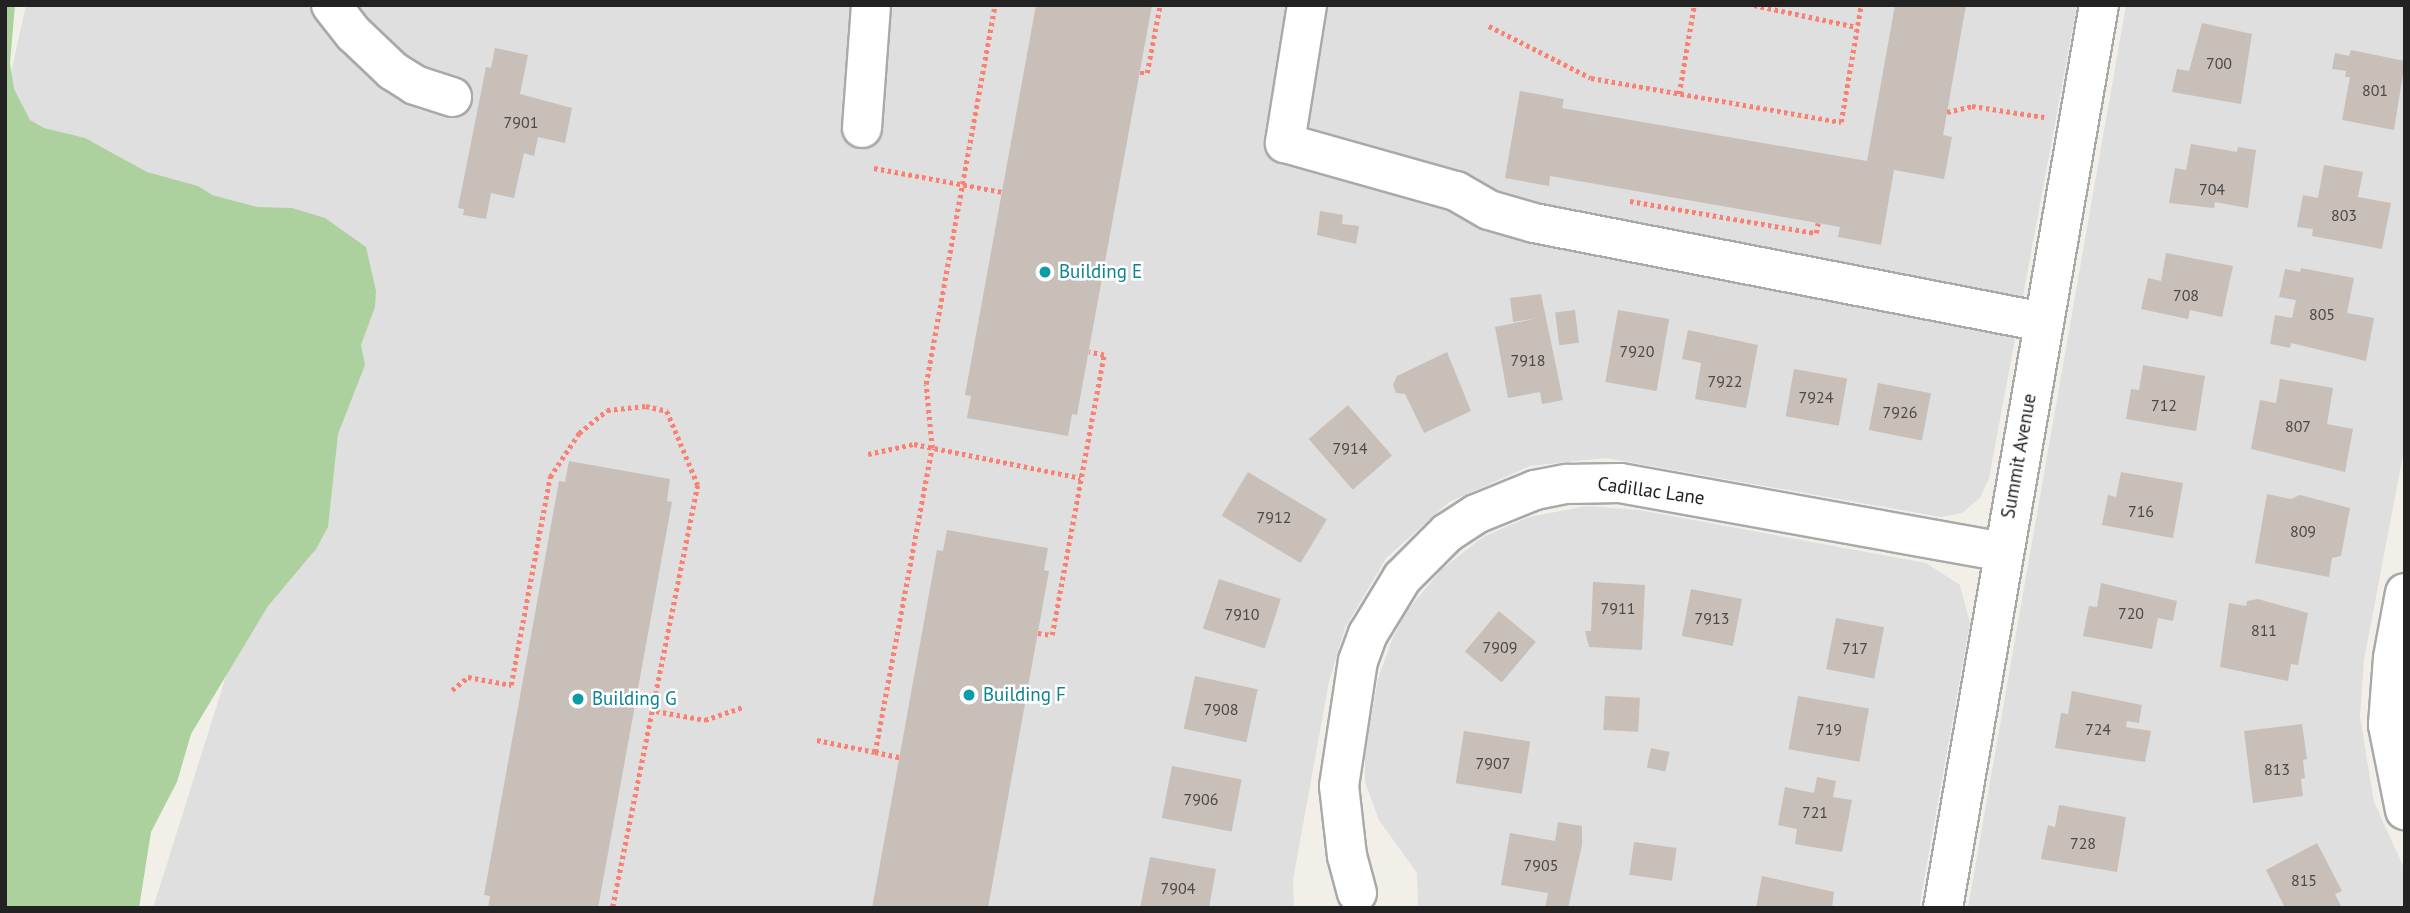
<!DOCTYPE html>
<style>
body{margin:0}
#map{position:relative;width:2410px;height:913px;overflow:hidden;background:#f2efe9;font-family:"PT Sans",sans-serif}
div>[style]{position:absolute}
.residential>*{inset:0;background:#e0dfdf}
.forest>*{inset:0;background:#add19e}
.building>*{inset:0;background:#c7bfb8;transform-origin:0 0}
.path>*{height:4.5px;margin-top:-2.25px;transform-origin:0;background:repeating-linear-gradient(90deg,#fa8072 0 3.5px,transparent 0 7px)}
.roads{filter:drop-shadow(2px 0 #a9a9a9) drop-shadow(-2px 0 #a9a9a9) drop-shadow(0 2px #a9a9a9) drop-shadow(0 -2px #a9a9a9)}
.minor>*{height:38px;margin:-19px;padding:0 19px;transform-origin:19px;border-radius:19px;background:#fff}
.dots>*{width:19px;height:19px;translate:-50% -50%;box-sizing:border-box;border:4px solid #fff;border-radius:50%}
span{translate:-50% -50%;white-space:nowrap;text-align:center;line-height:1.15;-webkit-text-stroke:5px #fff;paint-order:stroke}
.number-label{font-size:16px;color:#4b4948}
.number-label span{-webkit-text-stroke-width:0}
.culture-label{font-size:19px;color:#0d838f}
.left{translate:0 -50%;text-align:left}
.street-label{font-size:19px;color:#222}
.frame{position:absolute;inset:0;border:7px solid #222;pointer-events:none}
</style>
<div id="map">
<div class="residential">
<i style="clip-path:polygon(26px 5px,2077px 5px,1989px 479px,1980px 498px,1962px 513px,1941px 517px,1606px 458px,1530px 466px,1449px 502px,1386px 558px,1345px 628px,1329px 682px,1293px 880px,1294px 908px,153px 908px,322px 371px,5px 101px)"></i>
<i style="clip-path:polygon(2126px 5px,2405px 5px,2405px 445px,2364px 660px,2360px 717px,2374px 802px,2405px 870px,2405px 908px,1968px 908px)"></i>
<i style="clip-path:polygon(1587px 506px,1639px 510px,1926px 563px,1960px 585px,1970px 623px,1919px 908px,1418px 908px,1417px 873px,1379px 820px,1365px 782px,1365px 752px,1378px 679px,1393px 637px,1407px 611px,1441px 570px,1483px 537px,1529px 517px)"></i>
</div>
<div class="forest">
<i style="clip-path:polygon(5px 5px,15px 5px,10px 63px,14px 89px,30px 120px,44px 128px,85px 138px,147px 172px,198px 186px,212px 195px,257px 207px,292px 208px,325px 218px,366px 247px,376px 291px,375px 307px,361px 345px,365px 365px,338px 434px,328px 527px,316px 549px,268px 606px,191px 734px,177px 782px,151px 832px,139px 908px,5px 908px)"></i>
</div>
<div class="building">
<i style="clip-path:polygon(1036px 5px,1152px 5px,1077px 415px,1072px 414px,1068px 436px,967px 418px,971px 396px,965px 395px)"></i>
<i style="clip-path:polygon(1895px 5px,1966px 5px,1943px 135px,1952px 137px,1944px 179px,1894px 170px,1881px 245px,1838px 237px,1840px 227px,1818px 223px,1550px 176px,1549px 186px,1505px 178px,1520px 91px,1564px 99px,1562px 108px,1867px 161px)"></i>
<i style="clip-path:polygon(2202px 23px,2252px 34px,2241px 104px,2172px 92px,2177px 69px,2189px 71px)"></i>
<i style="clip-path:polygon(495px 48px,528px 55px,520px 94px,572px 108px,565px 143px,538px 137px,534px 156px,524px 153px,514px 198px,491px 193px,486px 219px,463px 215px,464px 209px,458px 208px,486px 67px,491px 68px)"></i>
<i style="clip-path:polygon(2351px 50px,2405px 61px,2394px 130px,2342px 120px,2350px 77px,2345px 77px,2346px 71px,2332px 69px,2335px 53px,2349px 56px)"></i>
<i style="clip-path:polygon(2191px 144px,2237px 152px,2238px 147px,2256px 150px,2248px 208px,2215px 202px,2214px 208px,2169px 203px,2175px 168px,2186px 170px)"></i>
<i style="clip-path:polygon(2324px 165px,2363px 172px,2358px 197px,2391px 203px,2382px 249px,2312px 236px,2313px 229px,2297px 227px,2303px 195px,2318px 198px)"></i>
<i style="clip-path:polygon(1320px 211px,1343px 215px,1342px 224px,1359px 226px,1356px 244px,1317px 235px)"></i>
<i style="clip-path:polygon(2166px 253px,2233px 266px,2222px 317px,2190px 310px,2188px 319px,2141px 309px,2148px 278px,2161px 281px)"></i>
<i style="clip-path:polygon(2301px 268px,2354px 278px,2347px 313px,2374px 318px,2366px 361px,2291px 343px,2290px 348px,2270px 344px,2275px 315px,2292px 318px,2296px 300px,2279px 297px,2285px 269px,2300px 272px)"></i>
<i style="clip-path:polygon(1541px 294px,1563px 400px,1542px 404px,1540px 392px,1508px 398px,1495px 327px,1539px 318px,1513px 322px,1510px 298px)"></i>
<i style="left:1575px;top:310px;width:33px;height:20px;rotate:83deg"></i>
<i style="left:1618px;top:310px;width:52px;height:73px;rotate:10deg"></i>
<i style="clip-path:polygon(1688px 330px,1758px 345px,1746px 408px,1695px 399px,1701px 363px,1682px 359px)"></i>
<i style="clip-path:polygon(1447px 352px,1471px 411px,1424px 433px,1405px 394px,1396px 393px,1393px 385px,1397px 376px)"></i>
<i style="clip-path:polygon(2143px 365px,2205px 376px,2196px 431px,2126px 419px,2131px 389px,2139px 390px)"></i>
<i style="left:1794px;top:369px;width:54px;height:48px;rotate:10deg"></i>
<i style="clip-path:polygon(2280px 379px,2333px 388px,2327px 424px,2353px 429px,2345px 472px,2251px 449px,2260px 400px,2276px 403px)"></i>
<i style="left:1878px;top:383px;width:54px;height:48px;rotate:11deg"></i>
<i style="left:1348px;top:405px;width:67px;height:52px;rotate:49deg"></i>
<i style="clip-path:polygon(569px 461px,670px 479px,667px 501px,672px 502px,598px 908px,488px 908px,490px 896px,484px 895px,559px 481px,565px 482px)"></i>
<i style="left:1248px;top:472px;width:92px;height:51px;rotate:31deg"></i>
<i style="clip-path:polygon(2121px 472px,2183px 483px,2173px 538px,2102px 525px,2108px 495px,2116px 497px)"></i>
<i style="clip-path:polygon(2267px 494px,2291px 499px,2300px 495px,2350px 508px,2341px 556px,2332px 558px,2329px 577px,2255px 563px)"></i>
<i style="clip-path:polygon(947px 530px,1048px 548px,1044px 570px,1049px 571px,988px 908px,872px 908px,937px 550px,943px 551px)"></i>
<i style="left:1219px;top:579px;width:65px;height:52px;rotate:18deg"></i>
<i style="clip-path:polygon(1593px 582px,1645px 585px,1642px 650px,1589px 647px,1585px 631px,1591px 631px)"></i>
<i style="clip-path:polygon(2101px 583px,2177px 601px,2173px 621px,2158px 618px,2152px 649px,2083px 636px,2089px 606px,2097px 607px)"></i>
<i style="left:1691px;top:589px;width:52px;height:48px;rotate:11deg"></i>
<i style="clip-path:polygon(2258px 599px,2308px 613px,2298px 665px,2291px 664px,2288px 681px,2220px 667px,2229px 603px,2246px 606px,2247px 601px)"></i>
<i style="left:1499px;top:611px;width:48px;height:53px;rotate:40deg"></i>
<i style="left:1836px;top:618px;width:49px;height:52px;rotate:11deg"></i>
<i style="left:1195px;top:676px;width:64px;height:54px;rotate:12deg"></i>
<i style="clip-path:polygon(2072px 691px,2142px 705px,2139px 723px,2127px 721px,2126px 727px,2151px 731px,2145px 762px,2055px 748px,2061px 713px,2068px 714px)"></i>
<i style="left:1605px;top:696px;width:35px;height:34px;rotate:3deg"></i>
<i style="left:1798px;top:696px;width:72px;height:54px;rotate:10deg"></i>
<i style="clip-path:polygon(2302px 724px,2307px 759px,2303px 760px,2305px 778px,2301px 779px,2303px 796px,2253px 803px,2244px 731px)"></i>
<i style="left:1464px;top:731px;width:67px;height:53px;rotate:9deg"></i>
<i style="left:1651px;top:748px;width:19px;height:20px;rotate:12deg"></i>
<i style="left:1172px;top:766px;width:71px;height:53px;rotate:11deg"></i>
<i style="clip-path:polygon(1817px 777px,1836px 781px,1833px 797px,1852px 800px,1842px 852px,1795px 844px,1797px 829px,1778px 825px,1785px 787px,1814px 793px)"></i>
<i style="clip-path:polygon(2059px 805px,2126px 817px,2117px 872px,2041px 859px,2048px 825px,2055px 827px)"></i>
<i style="clip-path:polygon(1558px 822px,1582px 826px,1582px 845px,1568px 908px,1545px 908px,1548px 893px,1501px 885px,1510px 833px,1555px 841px)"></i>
<i style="left:1634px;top:842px;width:43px;height:33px;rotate:8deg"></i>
<i style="clip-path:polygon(2317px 843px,2342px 891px,2335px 894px,2342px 908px,2285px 908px,2266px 870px)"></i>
<i style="clip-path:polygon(1150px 857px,1216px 869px,1209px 908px,1140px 908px)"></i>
<i style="clip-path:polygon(1762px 876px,1834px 892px,1832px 908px,1756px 908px)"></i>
</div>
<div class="path">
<i style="left:1754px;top:5px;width:105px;rotate:12.1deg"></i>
<i style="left:1489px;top:26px;width:114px;rotate:27deg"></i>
<i style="left:1591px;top:78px;width:254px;rotate:10deg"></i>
<i style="left:1841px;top:122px;width:119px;rotate:-80.3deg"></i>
<i style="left:1140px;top:73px;width:7px"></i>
<i style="left:1147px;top:73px;width:69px;rotate:-79.2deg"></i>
<i style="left:1679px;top:94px;width:90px;rotate:-80.4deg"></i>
<i style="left:1947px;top:112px;width:26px;rotate:-13deg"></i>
<i style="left:1972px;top:106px;width:73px;rotate:8.7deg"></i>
<i style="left:874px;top:168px;width:130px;rotate:10.6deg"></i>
<i style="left:1630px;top:201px;width:189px;rotate:9.8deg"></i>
<i style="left:1816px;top:233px;width:10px;rotate:-79deg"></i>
<i style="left:868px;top:454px;width:47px;rotate:-12.3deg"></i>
<i style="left:914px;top:444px;width:170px;rotate:11.5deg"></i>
<i style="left:1038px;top:633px;width:14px;rotate:8deg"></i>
<i style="left:1052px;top:635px;width:285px;rotate:-79.5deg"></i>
<i style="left:1104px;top:355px;width:15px;rotate:-169deg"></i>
<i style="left:452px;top:690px;width:21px;rotate:-39deg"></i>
<i style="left:468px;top:677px;width:44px;rotate:10.5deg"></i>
<i style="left:511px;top:685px;width:212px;rotate:-79.4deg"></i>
<i style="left:550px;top:477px;width:53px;rotate:-56.6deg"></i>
<i style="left:579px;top:433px;width:36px;rotate:-39deg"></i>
<i style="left:607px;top:410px;width:39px;rotate:-6deg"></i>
<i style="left:646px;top:406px;width:22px;rotate:13deg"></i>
<i style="left:667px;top:411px;width:80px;rotate:67.3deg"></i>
<i style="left:698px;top:485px;width:431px;rotate:101.4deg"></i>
<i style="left:656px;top:711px;width:50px;rotate:10.4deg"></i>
<i style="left:705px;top:720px;width:40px;rotate:-18.9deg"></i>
<i style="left:817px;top:740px;width:59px;rotate:11.7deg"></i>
<i style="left:875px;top:752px;width:309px;rotate:-79.4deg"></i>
<i style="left:932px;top:448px;width:64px;rotate:-95.4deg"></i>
<i style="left:926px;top:384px;width:385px;rotate:-79.7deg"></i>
<i style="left:875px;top:752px;width:25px;rotate:12deg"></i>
</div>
<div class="roads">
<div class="minor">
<i style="left:331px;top:5px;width:37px;rotate:52deg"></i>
<i style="left:354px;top:34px;width:54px;rotate:43.5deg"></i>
<i style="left:393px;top:71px;width:26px;rotate:32deg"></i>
<i style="left:415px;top:85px;width:39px;rotate:18deg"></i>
<i style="left:1307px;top:5px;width:140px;rotate:99.1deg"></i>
<i style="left:1285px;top:143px;width:178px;rotate:15.7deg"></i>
<i style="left:1456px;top:191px;width:38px;rotate:30deg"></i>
<i style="left:1489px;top:210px;width:47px;rotate:16.1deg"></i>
<i style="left:1534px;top:223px;width:519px;rotate:11.01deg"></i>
<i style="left:862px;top:128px;width:123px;rotate:-85.8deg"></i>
<i style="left:2405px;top:593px;width:66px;rotate:100.5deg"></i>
<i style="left:2393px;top:658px;width:67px;rotate:94.3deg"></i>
<i style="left:2388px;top:725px;width:87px;rotate:78.7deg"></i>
<i style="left:1357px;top:893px;width:38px;rotate:-105deg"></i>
<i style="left:1347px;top:856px;width:70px;rotate:-96.5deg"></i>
<i style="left:1339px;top:786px;width:126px;rotate:-81.4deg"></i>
<i style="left:1358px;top:661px;width:29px;rotate:-70deg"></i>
<i style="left:1368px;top:634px;width:66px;rotate:-58.7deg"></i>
<i style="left:1402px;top:578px;width:64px;rotate:-45deg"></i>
<i style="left:1447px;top:533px;width:35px;rotate:-33deg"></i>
<i style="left:1476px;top:514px;width:64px;rotate:-22.1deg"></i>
<i style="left:1535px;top:490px;width:33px;rotate:-11deg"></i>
<i style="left:1567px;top:484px;width:53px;rotate:-1.1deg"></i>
<i style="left:1620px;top:483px;width:389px;rotate:10.2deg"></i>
<i style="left:1943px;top:908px;width:916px;rotate:-80.2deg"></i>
</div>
</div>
<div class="dots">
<i style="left:1045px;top:272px;background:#0f9aa8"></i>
<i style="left:969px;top:695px;background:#0f9aa8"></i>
<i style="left:578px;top:699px;background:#0f9aa8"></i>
</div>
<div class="number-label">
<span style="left:2219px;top:63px">700</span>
<span style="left:2375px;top:90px">801</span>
<span style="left:521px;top:122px">7901</span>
<span style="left:2212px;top:189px">704</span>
<span style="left:2344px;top:215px">803</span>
<span style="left:2186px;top:295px">708</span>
<span style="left:2322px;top:314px">805</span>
<span style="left:1637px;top:351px">7920</span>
<span style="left:1528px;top:360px">7918</span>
<span style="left:1725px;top:381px">7922</span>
<span style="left:1816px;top:397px">7924</span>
<span style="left:2164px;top:405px">712</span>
<span style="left:1900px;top:412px">7926</span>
<span style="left:2298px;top:426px">807</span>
<span style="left:1350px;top:448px">7914</span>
<span style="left:2141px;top:511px">716</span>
<span style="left:1274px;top:517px">7912</span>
<span style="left:2303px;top:531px">809</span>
<span style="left:1618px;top:608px">7911</span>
<span style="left:2131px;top:613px">720</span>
<span style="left:1242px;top:614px">7910</span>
<span style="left:1712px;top:618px">7913</span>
<span style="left:2264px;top:630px">811</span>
<span style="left:1500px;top:647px">7909</span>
<span style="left:1855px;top:648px">717</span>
<span style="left:1221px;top:709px">7908</span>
<span style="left:1829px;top:729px">719</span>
<span style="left:2098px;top:729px">724</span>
<span style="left:1493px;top:763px">7907</span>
<span style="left:2277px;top:769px">813</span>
<span style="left:1201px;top:799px">7906</span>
<span style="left:1815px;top:812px">721</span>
<span style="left:2083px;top:843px">728</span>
<span style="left:1541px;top:865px">7905</span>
<span style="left:2304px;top:880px">815</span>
<span style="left:1178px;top:888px">7904</span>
</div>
<div class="culture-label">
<span class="left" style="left:1059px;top:272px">Building E</span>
<span class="left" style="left:983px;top:695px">Building F</span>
<span class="left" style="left:592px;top:699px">Building G</span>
</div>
<div class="street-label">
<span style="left:2019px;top:456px;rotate:-80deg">Summit Avenue</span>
<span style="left:1651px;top:491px;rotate:8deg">Cadillac Lane</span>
</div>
<div class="frame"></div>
</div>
